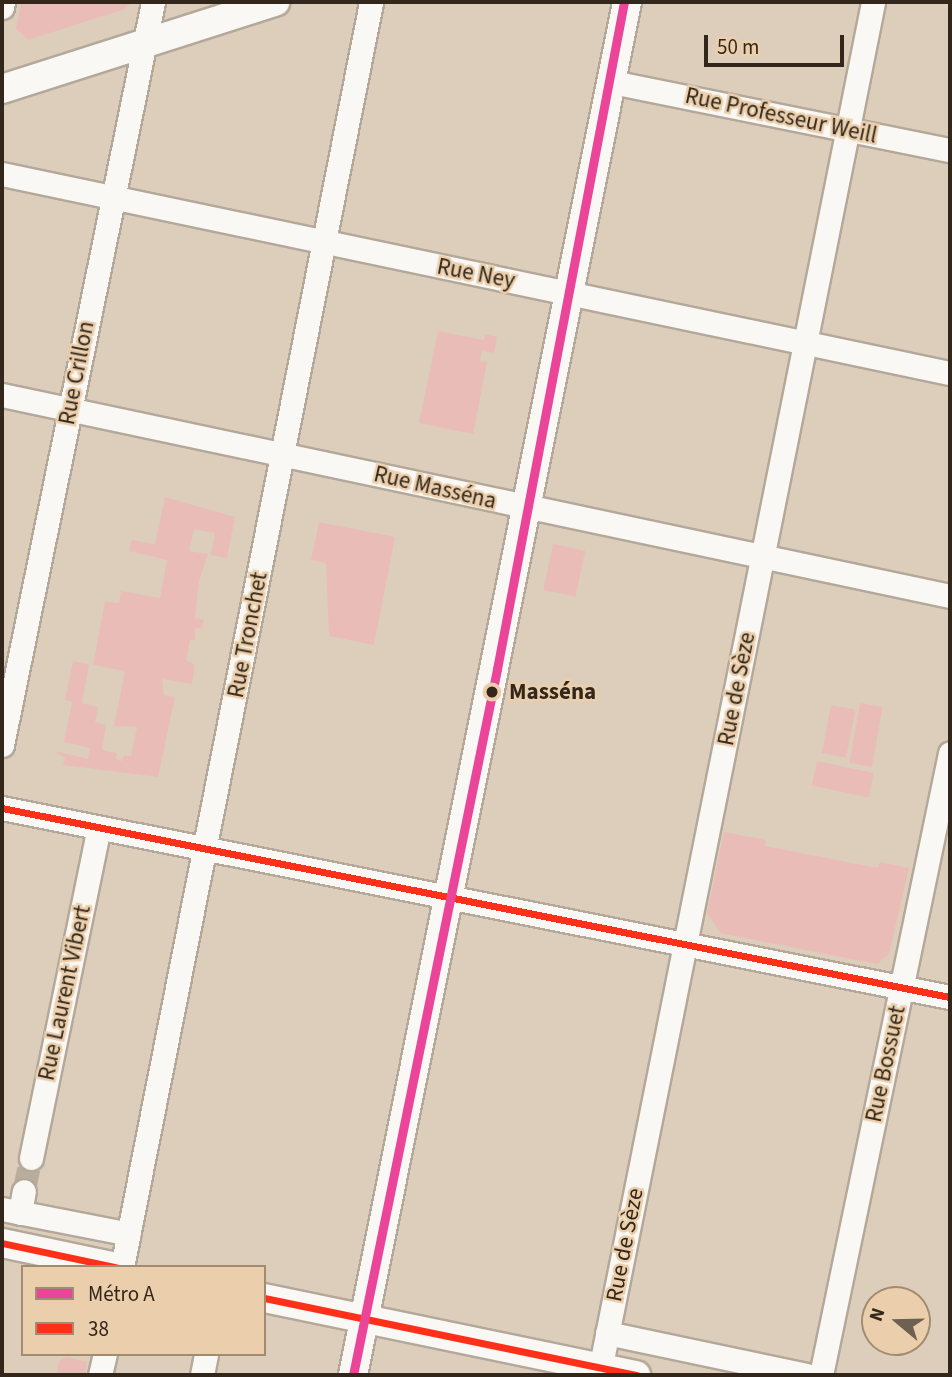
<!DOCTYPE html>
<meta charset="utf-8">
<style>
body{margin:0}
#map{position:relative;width:952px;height:1377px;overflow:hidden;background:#ddcebb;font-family:"Source Sans 3",sans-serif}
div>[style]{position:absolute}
.green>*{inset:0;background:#eabcb8;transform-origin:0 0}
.minor-tunnel>*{height:23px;margin-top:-11.5px;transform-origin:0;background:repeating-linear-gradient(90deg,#bbad9b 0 23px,transparent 0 34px)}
.roads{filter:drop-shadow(2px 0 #b3a899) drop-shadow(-2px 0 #b3a899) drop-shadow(0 2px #b3a899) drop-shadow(0 -2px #b3a899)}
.minor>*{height:23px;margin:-11.5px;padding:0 11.5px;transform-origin:11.5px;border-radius:11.5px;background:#faf8f5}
.major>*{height:28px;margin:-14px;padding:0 14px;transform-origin:14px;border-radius:14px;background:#faf8f5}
.bus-1>*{height:7px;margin:-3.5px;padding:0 3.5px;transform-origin:3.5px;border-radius:3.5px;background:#ff301a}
.metro-1>*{height:9px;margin:-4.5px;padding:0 4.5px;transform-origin:4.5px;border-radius:4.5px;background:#eb4599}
.dots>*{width:19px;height:19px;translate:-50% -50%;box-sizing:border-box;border:4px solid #ebcfad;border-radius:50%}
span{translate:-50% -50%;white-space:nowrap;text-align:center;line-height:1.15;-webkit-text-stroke:5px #ebcfad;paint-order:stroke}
.street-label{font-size:23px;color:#32271a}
.stop-label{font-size:23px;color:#32271a;font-weight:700}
.left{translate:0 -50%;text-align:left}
.frame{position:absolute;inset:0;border:4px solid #32271a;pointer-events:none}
.legend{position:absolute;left:21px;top:1265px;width:245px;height:91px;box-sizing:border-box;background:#ebcfad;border:2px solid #a18c72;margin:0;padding:9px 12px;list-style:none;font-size:21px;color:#32271a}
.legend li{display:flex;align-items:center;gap:14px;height:35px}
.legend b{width:35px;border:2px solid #a18c72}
.north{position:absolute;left:861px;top:1286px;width:70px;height:70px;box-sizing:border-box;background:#ebcfad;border:2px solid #a18c72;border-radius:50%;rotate:289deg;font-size:19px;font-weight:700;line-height:28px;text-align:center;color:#32271a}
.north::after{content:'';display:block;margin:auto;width:24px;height:32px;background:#6e6152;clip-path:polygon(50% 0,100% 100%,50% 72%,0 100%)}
.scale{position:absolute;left:704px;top:35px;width:140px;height:32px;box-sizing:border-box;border:4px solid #32271a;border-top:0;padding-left:9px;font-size:21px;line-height:24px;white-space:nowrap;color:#32271a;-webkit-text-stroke:5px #ebcfad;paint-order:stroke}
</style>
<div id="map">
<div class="green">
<i style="clip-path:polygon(21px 2px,132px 2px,125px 9px,28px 40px,16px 29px)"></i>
<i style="clip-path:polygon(438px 331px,484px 340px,485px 334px,497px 337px,494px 353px,482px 351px,480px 361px,487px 362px,473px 434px,419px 423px)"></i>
<i style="clip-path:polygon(165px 497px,235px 517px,227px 558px,211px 555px,215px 533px,194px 529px,189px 551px,208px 554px,199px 581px,195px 618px,204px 620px,202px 629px,195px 628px,195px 640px,190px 640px,186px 660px,195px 665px,192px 684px,162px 679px,164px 695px,175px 697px,158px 777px,63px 765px,65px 758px,54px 751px,88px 759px,90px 748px,64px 742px,72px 702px,65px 700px,73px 661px,89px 664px,82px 703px,98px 707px,95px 722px,106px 725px,102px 750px,117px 753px,116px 759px,122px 761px,124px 755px,131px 756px,137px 727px,114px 726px,125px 671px,93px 665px,105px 601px,119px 603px,121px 591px,160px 598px,167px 560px,129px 551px,132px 540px,155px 544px)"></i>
<i style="clip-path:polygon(319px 522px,395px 537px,374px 645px,329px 636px,326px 563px,311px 560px)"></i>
<i style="left:553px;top:544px;width:33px;height:47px;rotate:12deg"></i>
<i style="left:860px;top:703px;width:23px;height:61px;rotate:10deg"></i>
<i style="left:831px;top:705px;width:25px;height:49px;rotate:11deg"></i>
<i style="left:817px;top:761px;width:58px;height:25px;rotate:12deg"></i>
<i style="clip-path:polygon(724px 832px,766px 840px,765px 846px,878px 868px,880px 862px,909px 868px,889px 954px,877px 964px,720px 933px,707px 913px)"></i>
<i style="clip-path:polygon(66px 1357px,87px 1362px,85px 1375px,56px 1375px,59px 1361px)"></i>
</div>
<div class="minor-tunnel">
<i style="left:24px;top:1191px;width:34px;rotate:-78deg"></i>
</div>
<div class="roads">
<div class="minor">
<i style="left:2px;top:7px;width:5px;rotate:-79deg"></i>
<i style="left:612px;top:82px;width:345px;rotate:11.4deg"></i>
<i style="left:2px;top:174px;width:969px;rotate:11.86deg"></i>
<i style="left:2px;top:395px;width:969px;rotate:11.97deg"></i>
<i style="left:2px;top:745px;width:758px;rotate:-78.51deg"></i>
<i style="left:2px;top:808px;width:967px;rotate:11.28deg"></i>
<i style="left:31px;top:1158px;width:337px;rotate:-78.4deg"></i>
<i style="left:2px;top:1209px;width:129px;rotate:11.1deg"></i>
<i style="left:20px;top:1213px;width:22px;rotate:-80deg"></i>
<i style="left:122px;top:1267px;width:1289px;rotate:-78.86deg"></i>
<i style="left:607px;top:1333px;width:204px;rotate:11.9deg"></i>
<i style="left:100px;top:1375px;width:22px;rotate:-77deg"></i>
<i style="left:202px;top:1375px;width:21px;rotate:-79deg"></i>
<i style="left:599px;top:1375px;width:1400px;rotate:-78.71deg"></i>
<i style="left:821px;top:1375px;width:635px;rotate:-78.28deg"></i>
</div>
<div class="major">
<i style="left:2px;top:89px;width:287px;rotate:-17.7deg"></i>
<i style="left:2px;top:1243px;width:116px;rotate:11.9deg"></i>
<i style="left:264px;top:1298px;width:380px;rotate:11.7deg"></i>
<i style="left:353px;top:1375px;width:1400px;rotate:-78.71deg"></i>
</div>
</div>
<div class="bus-1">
<i style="left:2px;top:808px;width:967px;rotate:11.28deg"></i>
<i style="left:2px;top:1243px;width:116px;rotate:12deg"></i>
<i style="left:264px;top:1298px;width:380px;rotate:11.7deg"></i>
</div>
<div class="metro-1">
<i style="left:353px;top:1375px;width:721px;rotate:-78.47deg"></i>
<i style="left:497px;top:669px;width:679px;rotate:-79.22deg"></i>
</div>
<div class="dots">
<i style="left:492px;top:692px;background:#32271a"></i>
</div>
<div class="street-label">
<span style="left:781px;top:116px;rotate:12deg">Rue Professeur Weill</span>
<span style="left:476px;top:274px;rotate:11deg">Rue Ney</span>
<span style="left:77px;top:373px;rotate:-79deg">Rue Crillon</span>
<span style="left:435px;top:488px;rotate:13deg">Rue Masséna</span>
<span style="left:248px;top:635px;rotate:-79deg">Rue Tronchet</span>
<span style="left:737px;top:689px;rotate:-79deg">Rue de Sèze</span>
<span style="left:65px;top:993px;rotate:-78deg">Rue Laurent Vibert</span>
<span style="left:886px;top:1064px;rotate:-78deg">Rue Bossuet</span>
<span style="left:625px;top:1245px;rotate:-79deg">Rue de Sèze</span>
</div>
<div class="stop-label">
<span class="left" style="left:509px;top:692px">Masséna</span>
</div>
<div class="frame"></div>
<ul class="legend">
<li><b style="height:9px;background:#eb4599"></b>Métro A</li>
<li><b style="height:9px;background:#ff301a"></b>38</li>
</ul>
<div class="north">N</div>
<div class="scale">50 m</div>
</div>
